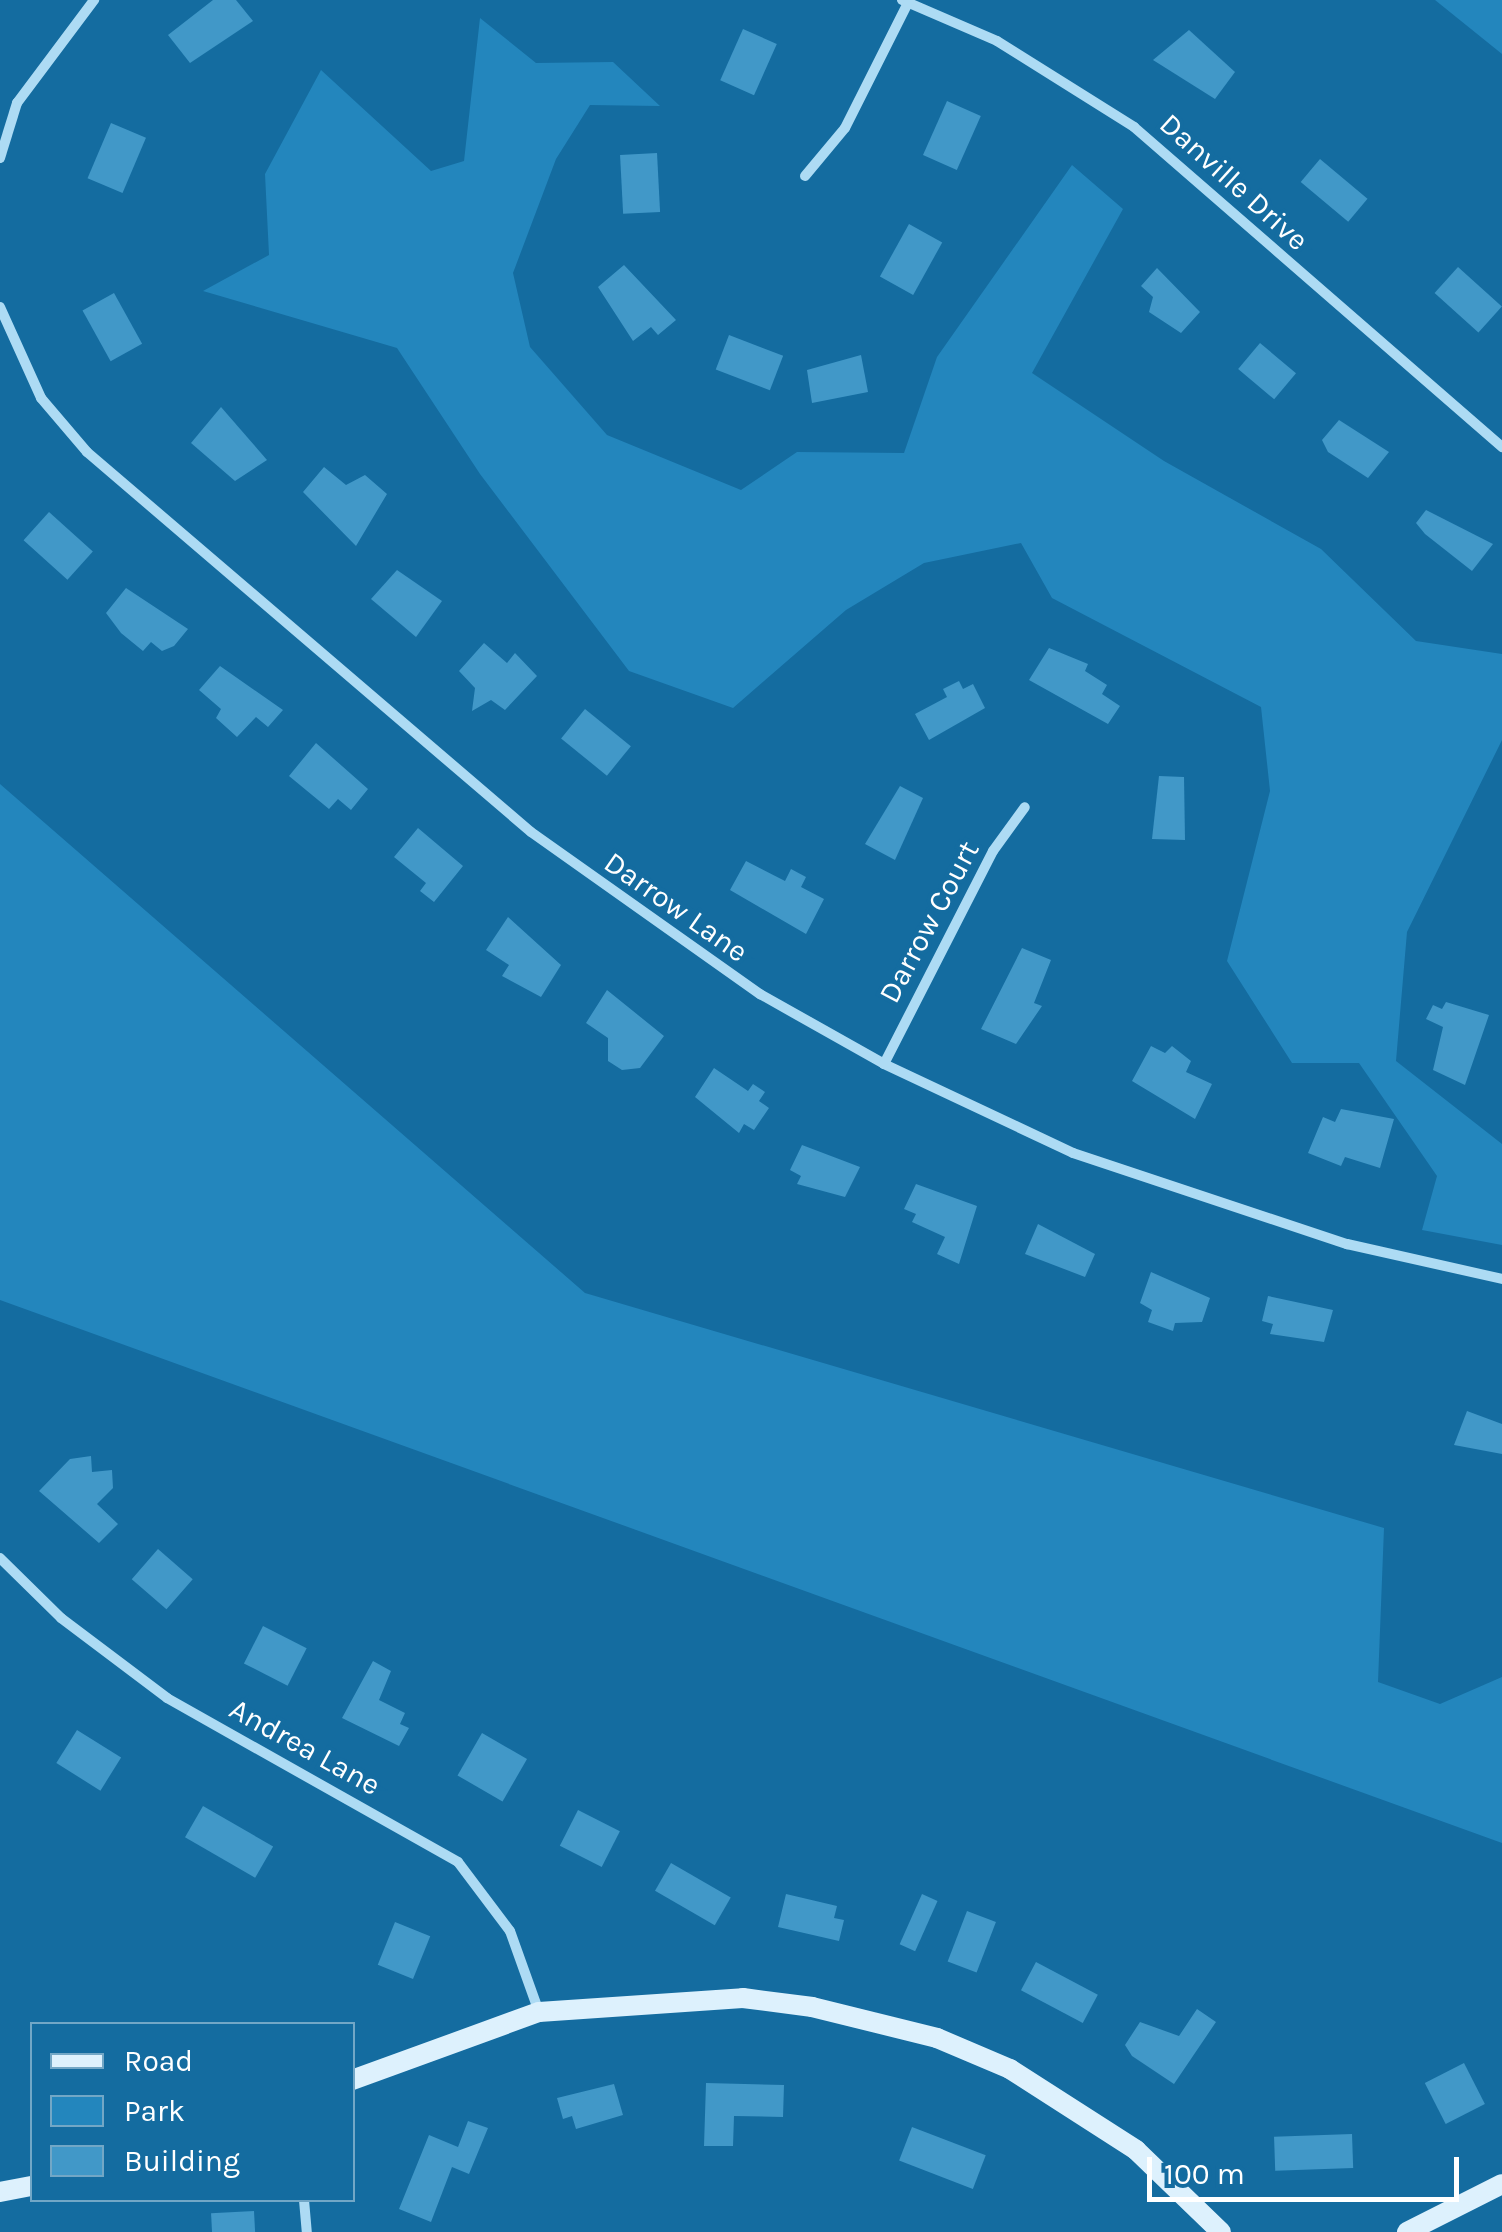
<!DOCTYPE html>
<style>
body{margin:0}
#map{position:relative;width:1502px;height:2232px;overflow:hidden;background:#146ca0;font-family:Karla,sans-serif}
div>[style]{position:absolute}
.green>*{inset:0;background:#2386bd}
.building>*{inset:0;background:#4198c8;transform-origin:0 0}
.street>*{height:10px;margin:-5px;padding:0 5px;transform-origin:5px;border-radius:5px;background:#addbf4}
.secondary>*{height:20px;margin:-10px;padding:0 10px;transform-origin:10px;border-radius:10px;background:#ddf1fd}
span{translate:-50% -50%;white-space:nowrap;text-align:center;line-height:1.15;-webkit-text-stroke:8px #146ca0;paint-order:stroke}
.street-label{font-size:30px;color:#fff}
.legend{position:absolute;left:30px;top:2022px;width:325px;height:180px;box-sizing:border-box;background:#146ca0;border:2px solid #72a7c6;margin:0;padding:12px 18px;list-style:none;font-size:30px;color:#fff}
.legend li{display:flex;align-items:center;gap:20px;height:50px}
.legend b{width:50px;border:2px solid #72a7c6}
.scale{position:absolute;left:1147px;top:2157px;width:312px;height:45px;box-sizing:border-box;border:5px solid #fff;border-top:0;padding-left:12px;font-size:30px;line-height:35px;white-space:nowrap;color:#fff;-webkit-text-stroke:8px #146ca0;paint-order:stroke}
</style>
<div id="map">
<div class="green">
<i style="clip-path:polygon(1435px 0,1502px 0,1502px 54px)"></i>
<i style="clip-path:polygon(480px 18px,536px 63px,613px 62px,660px 106px,590px 105px,556px 159px,513px 273px,530px 347px,607px 435px,741px 490px,797px 452px,904px 453px,937px 357px,1072px 165px,1123px 209px,1032px 373px,1164px 461px,1321px 549px,1416px 641px,1502px 654px,1502px 740px,1407px 932px,1396px 1061px,1502px 1144px,1502px 1245px,1422px 1230px,1437px 1176px,1359px 1063px,1292px 1063px,1227px 961px,1270px 791px,1261px 707px,1052px 598px,1021px 543px,924px 563px,846px 610px,733px 708px,629px 671px,480px 474px,397px 348px,203px 291px,269px 255px,265px 174px,321px 70px,431px 171px,464px 161px)"></i>
<i style="clip-path:polygon(0 784px,585px 1293px,1384px 1528px,1378px 1682px,1440px 1704px,1502px 1677px,1502px 1843px,0 1300px)"></i>
</div>
<div class="building">
<i style="clip-path:polygon(213px 0,236px 0,253px 21px,190px 63px,168px 35px)"></i>
<i style="left:743px;top:29px;width:37px;height:56px;rotate:24deg"></i>
<i style="clip-path:polygon(1189px 30px,1235px 72px,1215px 99px,1153px 60px)"></i>
<i style="left:947px;top:101px;width:37px;height:59px;rotate:24deg"></i>
<i style="left:111px;top:123px;width:38px;height:60px;rotate:23deg"></i>
<i style="left:657px;top:153px;width:59px;height:37px;rotate:87deg"></i>
<i style="left:1320px;top:159px;width:62px;height:30px;rotate:40deg"></i>
<i style="left:909px;top:224px;width:38px;height:60px;rotate:29deg"></i>
<i style="clip-path:polygon(624px 265px,676px 320px,658px 335px,651px 327px,633px 341px,598px 287px)"></i>
<i style="left:1458px;top:267px;width:59px;height:35px;rotate:42deg"></i>
<i style="clip-path:polygon(1157px 268px,1200px 312px,1181px 333px,1149px 312px,1153px 297px,1141px 286px)"></i>
<i style="left:114px;top:293px;width:58px;height:36px;rotate:61deg"></i>
<i style="left:729px;top:335px;width:58px;height:37px;rotate:21deg"></i>
<i style="left:1260px;top:343px;width:47px;height:34px;rotate:40deg"></i>
<i style="clip-path:polygon(861px 355px,868px 392px,812px 403px,807px 370px)"></i>
<i style="clip-path:polygon(221px 407px,267px 460px,235px 481px,191px 443px)"></i>
<i style="clip-path:polygon(1339px 420px,1389px 452px,1368px 478px,1328px 452px,1322px 440px)"></i>
<i style="clip-path:polygon(324px 467px,346px 485px,365px 475px,387px 494px,356px 546px,303px 492px)"></i>
<i style="clip-path:polygon(1426px 510px,1493px 544px,1472px 571px,1425px 534px,1416px 523px)"></i>
<i style="left:49px;top:512px;width:59px;height:38px;rotate:42deg"></i>
<i style="clip-path:polygon(397px 570px,442px 601px,416px 637px,371px 599px)"></i>
<i style="clip-path:polygon(126px 588px,188px 629px,174px 646px,162px 651px,151px 642px,143px 651px,121px 633px,106px 613px)"></i>
<i style="clip-path:polygon(484px 643px,507px 663px,515px 653px,537px 676px,505px 710px,491px 700px,472px 711px,475px 688px,459px 671px)"></i>
<i style="clip-path:polygon(1049px 648px,1088px 664px,1085px 671px,1107px 685px,1102px 694px,1120px 706px,1108px 724px,1029px 680px)"></i>
<i style="clip-path:polygon(220px 666px,283px 710px,268px 727px,256px 717px,237px 737px,216px 718px,221px 709px,199px 690px)"></i>
<i style="clip-path:polygon(959px 681px,963px 689px,973px 684px,985px 708px,929px 740px,915px 714px,947px 697px,943px 689px)"></i>
<i style="left:585px;top:709px;width:59px;height:38px;rotate:39deg"></i>
<i style="clip-path:polygon(316px 743px,368px 789px,351px 810px,338px 799px,329px 809px,289px 776px)"></i>
<i style="clip-path:polygon(1159px 776px,1184px 777px,1185px 840px,1152px 839px)"></i>
<i style="clip-path:polygon(900px 786px,923px 798px,895px 860px,865px 844px)"></i>
<i style="clip-path:polygon(418px 828px,463px 866px,434px 902px,420px 891px,426px 883px,394px 857px)"></i>
<i style="clip-path:polygon(746px 861px,785px 881px,791px 869px,806px 877px,801px 887px,824px 899px,806px 934px,730px 890px)"></i>
<i style="clip-path:polygon(508px 917px,561px 965px,541px 997px,502px 976px,509px 965px,486px 950px)"></i>
<i style="clip-path:polygon(1022px 948px,1051px 960px,1034px 1003px,1042px 1006px,1016px 1044px,981px 1029px)"></i>
<i style="clip-path:polygon(607px 990px,664px 1036px,640px 1068px,622px 1070px,608px 1061px,608px 1038px,586px 1023px)"></i>
<i style="clip-path:polygon(1446px 1002px,1489px 1015px,1465px 1085px,1433px 1070px,1443px 1027px,1426px 1019px,1433px 1005px,1442px 1009px)"></i>
<i style="clip-path:polygon(1151px 1046px,1165px 1053px,1172px 1046px,1191px 1061px,1186px 1072px,1212px 1084px,1195px 1119px,1132px 1081px)"></i>
<i style="clip-path:polygon(714px 1068px,748px 1091px,753px 1084px,765px 1092px,759px 1101px,769px 1108px,754px 1130px,744px 1124px,739px 1133px,695px 1097px)"></i>
<i style="clip-path:polygon(1341px 1109px,1394px 1119px,1380px 1168px,1345px 1157px,1341px 1166px,1308px 1153px,1323px 1117px,1335px 1122px)"></i>
<i style="clip-path:polygon(802px 1145px,860px 1167px,845px 1197px,797px 1184px,801px 1176px,790px 1170px)"></i>
<i style="clip-path:polygon(916px 1184px,977px 1206px,959px 1264px,937px 1254px,945px 1237px,912px 1222px,916px 1214px,904px 1209px)"></i>
<i style="clip-path:polygon(1038px 1224px,1095px 1254px,1085px 1277px,1025px 1254px)"></i>
<i style="clip-path:polygon(1151px 1272px,1210px 1298px,1202px 1322px,1175px 1323px,1173px 1331px,1148px 1322px,1152px 1310px,1140px 1303px)"></i>
<i style="clip-path:polygon(1268px 1296px,1333px 1310px,1324px 1342px,1270px 1334px,1273px 1324px,1262px 1321px)"></i>
<i style="clip-path:polygon(1467px 1411px,1502px 1424px,1502px 1454px,1454px 1445px)"></i>
<i style="clip-path:polygon(91px 1456px,92px 1472px,112px 1470px,113px 1488px,97px 1504px,118px 1524px,99px 1543px,39px 1491px,70px 1459px)"></i>
<i style="left:158px;top:1549px;width:46px;height:40px;rotate:41deg"></i>
<i style="left:263px;top:1626px;width:49px;height:42px;rotate:27deg"></i>
<i style="clip-path:polygon(373px 1661px,391px 1671px,379px 1700px,405px 1713px,400px 1724px,409px 1728px,399px 1746px,342px 1718px)"></i>
<i style="left:77px;top:1730px;width:52px;height:39px;rotate:32deg"></i>
<i style="left:482px;top:1733px;width:52px;height:49px;rotate:30deg"></i>
<i style="left:203px;top:1806px;width:81px;height:36px;rotate:30deg"></i>
<i style="left:578px;top:1810px;width:47px;height:40px;rotate:27deg"></i>
<i style="left:671px;top:1863px;width:69px;height:32px;rotate:30deg"></i>
<i style="clip-path:polygon(786px 1894px,837px 1906px,834px 1918px,844px 1920px,839px 1941px,778px 1927px)"></i>
<i style="left:922px;top:1894px;width:17px;height:55px;rotate:24deg"></i>
<i style="left:967px;top:1911px;width:31px;height:54px;rotate:21deg"></i>
<i style="left:395px;top:1922px;width:38px;height:46px;rotate:22deg"></i>
<i style="left:1036px;top:1962px;width:70px;height:32px;rotate:28deg"></i>
<i style="clip-path:polygon(1197px 2009px,1216px 2022px,1174px 2084px,1132px 2056px,1125px 2045px,1140px 2022px,1179px 2036px)"></i>
<i style="left:1464px;top:2063px;width:46px;height:44px;rotate:63deg"></i>
<i style="clip-path:polygon(706px 2083px,784px 2085px,783px 2117px,734px 2116px,733px 2146px,704px 2146px)"></i>
<i style="clip-path:polygon(614px 2084px,623px 2115px,576px 2129px,572px 2116px,563px 2119px,557px 2098px)"></i>
<i style="clip-path:polygon(468px 2121px,488px 2128px,469px 2174px,452px 2167px,431px 2222px,399px 2209px,429px 2135px,458px 2147px)"></i>
<i style="left:912px;top:2127px;width:79px;height:36px;rotate:21deg"></i>
<i style="left:1352px;top:2134px;width:34px;height:78px;rotate:88deg"></i>
<i style="left:254px;top:2211px;width:21px;height:43px;rotate:87deg"></i>
</div>
<div class="street">
<i style="left:902px;top:0;width:103px;rotate:23.3deg"></i>
<i style="left:997px;top:41px;width:162px;rotate:32.1deg"></i>
<i style="left:1134px;top:127px;width:488px;rotate:41deg"></i>
<i style="left:0;top:158px;width:58px;rotate:-72.8deg"></i>
<i style="left:17px;top:103px;width:129px;rotate:-53.2deg"></i>
<i style="left:805px;top:176px;width:62px;rotate:-50.2deg"></i>
<i style="left:845px;top:128px;width:140px;rotate:-63.3deg"></i>
<i style="left:0;top:307px;width:100px;rotate:65.7deg"></i>
<i style="left:41px;top:398px;width:71px;rotate:49.6deg"></i>
<i style="left:87px;top:452px;width:584px;rotate:40.56deg"></i>
<i style="left:531px;top:832px;width:281px;rotate:35.3deg"></i>
<i style="left:760px;top:994px;width:142px;rotate:29.4deg"></i>
<i style="left:884px;top:1064px;width:209px;rotate:25.2deg"></i>
<i style="left:1073px;top:1153px;width:289px;rotate:18.4deg"></i>
<i style="left:1347px;top:1244px;width:159px;rotate:12.7deg"></i>
<i style="left:884px;top:1064px;width:239px;rotate:-62.9deg"></i>
<i style="left:993px;top:851px;width:54px;rotate:-54deg"></i>
<i style="left:0;top:1558px;width:86px;rotate:44.5deg"></i>
<i style="left:61px;top:1618px;width:133px;rotate:37deg"></i>
<i style="left:167px;top:1698px;width:334px;rotate:29.4deg"></i>
<i style="left:458px;top:1862px;width:86px;rotate:53deg"></i>
<i style="left:510px;top:1931px;width:86px;rotate:70.3deg"></i>
<i style="left:304px;top:2200px;width:32px;rotate:85deg"></i>
</div>
<div class="secondary">
<i style="left:352px;top:2080px;width:199px;rotate:-20deg"></i>
<i style="left:539px;top:2012px;width:204px;rotate:-3.9deg"></i>
<i style="left:743px;top:1998px;width:70px;rotate:7.4deg"></i>
<i style="left:812px;top:2007px;width:129px;rotate:13.9deg"></i>
<i style="left:937px;top:2038px;width:79px;rotate:23deg"></i>
<i style="left:1010px;top:2069px;width:150px;rotate:32.7deg"></i>
<i style="left:1136px;top:2150px;width:118px;rotate:44deg"></i>
<i style="left:0;top:2192px;width:33px;rotate:-11deg"></i>
<i style="left:1407px;top:2232px;width:106px;rotate:-26.8deg"></i>
</div>
<div class="street-label">
<span style="left:1234px;top:182px;rotate:42deg">Danville Drive</span>
<span style="left:676px;top:907px;rotate:35deg">Darrow Lane</span>
<span style="left:929px;top:922px;rotate:-62deg">Darrow Court</span>
<span style="left:305px;top:1747px;rotate:29deg">Andrea Lane</span>
</div>
<ul class="legend">
<li><b style="height:12px;background:#ddf1fd"></b>Road</li>
<li><b style="height:28px;background:#2386bd"></b>Park</li>
<li><b style="height:28px;background:#4198c8"></b>Building</li>
</ul>
<div class="scale">100 m</div>
</div>
